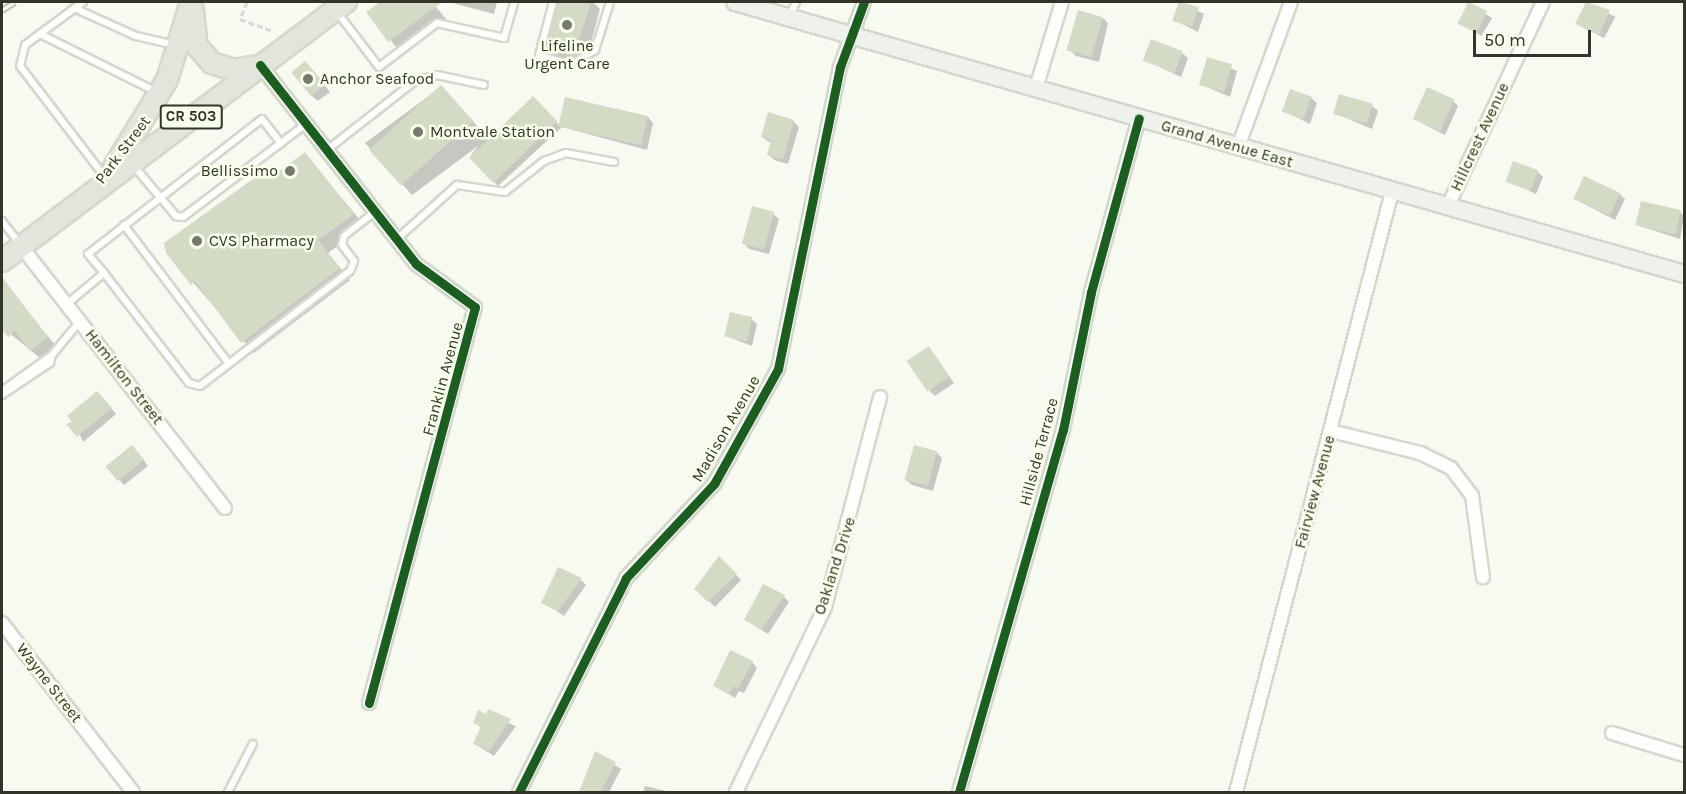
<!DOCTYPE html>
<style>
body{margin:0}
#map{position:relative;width:1686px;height:794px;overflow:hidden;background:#f7faf0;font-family:Karla,sans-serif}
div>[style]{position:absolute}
.shadow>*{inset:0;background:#0003;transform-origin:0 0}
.building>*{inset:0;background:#d3dac5;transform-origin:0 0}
.path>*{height:3px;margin-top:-1.5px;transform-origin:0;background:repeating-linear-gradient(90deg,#d8d9d6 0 6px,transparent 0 9px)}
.roads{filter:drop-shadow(2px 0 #d4d8cc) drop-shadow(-2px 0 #d4d8cc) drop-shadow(0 2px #d4d8cc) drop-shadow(0 -2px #d4d8cc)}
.service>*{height:6px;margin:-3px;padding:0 3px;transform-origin:3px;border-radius:3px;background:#fefefd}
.minor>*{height:12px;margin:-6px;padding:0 6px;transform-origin:6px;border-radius:6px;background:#fefefd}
.secondary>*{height:16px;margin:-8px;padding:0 8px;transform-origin:8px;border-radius:8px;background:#eff1ed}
.primary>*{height:20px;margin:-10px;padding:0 10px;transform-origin:10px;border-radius:10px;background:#e3e5dc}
.rail>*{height:7px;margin-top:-3.5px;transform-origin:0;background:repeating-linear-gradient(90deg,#f8ffeb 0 14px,#c0c1be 0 28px);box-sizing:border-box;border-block:2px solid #c0c1be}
.cycleway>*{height:9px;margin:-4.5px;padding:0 4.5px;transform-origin:4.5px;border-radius:4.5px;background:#1b5e20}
.dots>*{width:16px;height:16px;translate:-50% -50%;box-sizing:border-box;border:3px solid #f8ffeb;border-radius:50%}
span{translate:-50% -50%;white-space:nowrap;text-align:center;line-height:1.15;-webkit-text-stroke:5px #f8ffeb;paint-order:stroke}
.shield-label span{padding:2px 4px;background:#f8ffeb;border:2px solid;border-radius:4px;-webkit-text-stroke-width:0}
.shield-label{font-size:15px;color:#313528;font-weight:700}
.poi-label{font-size:16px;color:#313528}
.left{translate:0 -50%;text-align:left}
.right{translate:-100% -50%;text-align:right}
.street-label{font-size:16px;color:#313528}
.frame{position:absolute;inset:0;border:3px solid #313528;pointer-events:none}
.scale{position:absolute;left:1473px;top:30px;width:118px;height:27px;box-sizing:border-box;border:3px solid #313528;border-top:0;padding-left:8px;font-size:18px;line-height:21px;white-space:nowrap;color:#313528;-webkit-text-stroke:4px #f8ffeb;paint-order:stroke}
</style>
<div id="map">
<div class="shadow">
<i style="clip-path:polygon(383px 2px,432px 2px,446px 19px,401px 53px,368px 12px)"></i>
<i style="clip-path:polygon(449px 2px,497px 2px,494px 14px)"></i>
<i style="clip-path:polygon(557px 2px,593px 2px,600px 9px,586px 62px,556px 57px,548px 48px)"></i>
<i style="clip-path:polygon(1180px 2px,1204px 14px,1198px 32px,1174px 20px)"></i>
<i style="left:1587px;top:2px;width:32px;height:24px;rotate:28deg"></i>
<i style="left:1469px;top:4px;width:27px;height:21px;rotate:31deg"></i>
<i style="clip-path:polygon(1103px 18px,1108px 23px,1099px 62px,1076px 56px,1070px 50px)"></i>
<i style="clip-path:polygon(1182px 53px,1188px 58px,1181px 77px,1145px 60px)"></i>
<i style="clip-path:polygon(1208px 58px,1237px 71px,1230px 97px,1200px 84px)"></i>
<i style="clip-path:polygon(311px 68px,330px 92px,318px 101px,312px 96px)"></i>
<i style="clip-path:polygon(441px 87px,489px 139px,533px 98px,560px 126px,648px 117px,653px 123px,647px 150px,562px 127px,498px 186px,470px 157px,478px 146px,412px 195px,365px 143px)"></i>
<i style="clip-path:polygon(1311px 98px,1317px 103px,1310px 124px,1284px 111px)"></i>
<i style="clip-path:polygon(1453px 101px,1458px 106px,1445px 135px,1414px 119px)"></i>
<i style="clip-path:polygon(1372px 106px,1378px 111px,1372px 129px,1335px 113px)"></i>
<i style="clip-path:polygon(793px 121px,799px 127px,788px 164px,774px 160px,768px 154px,771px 143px,762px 137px)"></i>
<i style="clip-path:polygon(305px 154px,365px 226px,328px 253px,350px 280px,254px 353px,168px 253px)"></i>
<i style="clip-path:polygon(1537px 171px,1543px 177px,1536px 194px,1507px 180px)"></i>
<i style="clip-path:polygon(1619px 194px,1625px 199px,1615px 220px,1575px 199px)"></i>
<i style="clip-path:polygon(1680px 212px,1684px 216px,1680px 239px,1637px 225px)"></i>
<i style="clip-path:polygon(773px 214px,779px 219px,769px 254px,749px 249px,744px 243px)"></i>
<i style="clip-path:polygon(8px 288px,56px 346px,40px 358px,2px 327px,8px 319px,2px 293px)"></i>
<i style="clip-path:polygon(751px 319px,757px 324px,752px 346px,726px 336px)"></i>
<i style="clip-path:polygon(929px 348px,954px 383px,935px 396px,930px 391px)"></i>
<i style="clip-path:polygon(103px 398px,116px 414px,83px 442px,74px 422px)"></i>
<i style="clip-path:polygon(138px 452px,148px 466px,124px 485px,107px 466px)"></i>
<i style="clip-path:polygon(936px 452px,942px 458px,933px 491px,912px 485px,906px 480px)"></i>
<i style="clip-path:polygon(719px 558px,741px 580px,715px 607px,697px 589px)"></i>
<i style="clip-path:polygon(581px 580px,586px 585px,564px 616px,543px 602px)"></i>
<i style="clip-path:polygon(784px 597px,789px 602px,768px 634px,746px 620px)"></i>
<i style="clip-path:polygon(752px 662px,757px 668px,744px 693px,739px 691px,735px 698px,714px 685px)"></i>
<i style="clip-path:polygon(479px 712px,516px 726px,494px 756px,475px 744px,481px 728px,474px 722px)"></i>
<i style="clip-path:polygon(595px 753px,621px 769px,609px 792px,582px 790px)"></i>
<i style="clip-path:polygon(645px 786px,671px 792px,643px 792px)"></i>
</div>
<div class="building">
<i style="clip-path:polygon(380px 2px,442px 2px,388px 42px,366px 12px)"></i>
<i style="clip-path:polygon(558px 2px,591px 2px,574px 56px,546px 49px)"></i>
<i style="clip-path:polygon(1179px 2px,1199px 7px,1192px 27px,1172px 21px)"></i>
<i style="left:1468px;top:2px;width:21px;height:24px;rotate:25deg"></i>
<i style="clip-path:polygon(1586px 2px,1610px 10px,1599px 35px,1575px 24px)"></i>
<i style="left:1078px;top:10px;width:26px;height:42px;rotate:16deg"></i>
<i style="left:1151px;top:39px;width:34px;height:23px;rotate:21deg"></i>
<i style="left:1207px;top:57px;width:26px;height:29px;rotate:16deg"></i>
<i style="left:305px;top:61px;width:31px;height:18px;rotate:50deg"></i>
<i style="left:441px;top:85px;width:48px;height:97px;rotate:48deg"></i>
<i style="left:1427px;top:87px;width:30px;height:35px;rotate:24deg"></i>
<i style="left:1290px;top:89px;width:23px;height:24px;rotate:20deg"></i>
<i style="left:1339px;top:94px;width:35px;height:21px;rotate:16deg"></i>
<i style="left:533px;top:96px;width:35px;height:89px;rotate:46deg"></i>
<i style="left:565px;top:97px;width:85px;height:30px;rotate:13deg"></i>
<i style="clip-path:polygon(768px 112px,794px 120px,783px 160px,767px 155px,771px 140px,761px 137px)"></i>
<i style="clip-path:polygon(305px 152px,354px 214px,318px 240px,340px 268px,241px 343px,195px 281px,191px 285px,166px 253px,164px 243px,264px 171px,270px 178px)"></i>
<i style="left:1513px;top:161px;width:27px;height:22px;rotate:20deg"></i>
<i style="left:1584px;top:176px;width:40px;height:25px;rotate:25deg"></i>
<i style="left:1641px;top:201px;width:41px;height:25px;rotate:13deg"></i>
<i style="left:752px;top:206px;width:23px;height:39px;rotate:15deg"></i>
<i style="clip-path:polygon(2px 277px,48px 337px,30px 351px,15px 331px,8px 337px,2px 330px)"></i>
<i style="left:730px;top:312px;width:23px;height:25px;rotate:13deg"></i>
<i style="left:929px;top:346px;width:37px;height:27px;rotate:56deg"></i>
<i style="clip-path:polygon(97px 391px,112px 408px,77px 437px,66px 424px,72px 422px,67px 416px)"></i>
<i style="left:132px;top:445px;width:19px;height:34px;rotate:51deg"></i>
<i style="left:914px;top:445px;width:24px;height:36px;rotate:15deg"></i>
<i style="clip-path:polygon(719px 556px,737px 574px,708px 602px,694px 589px)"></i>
<i style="clip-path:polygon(558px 567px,582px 578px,558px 611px,541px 603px)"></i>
<i style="clip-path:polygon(763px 584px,785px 595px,762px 629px,744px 620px)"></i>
<i style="clip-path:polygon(730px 650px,753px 661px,738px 689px,733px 686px,729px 694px,713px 686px)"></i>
<i style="clip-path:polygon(488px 709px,511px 719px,489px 751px,473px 744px,481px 726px,473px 723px,478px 710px,486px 714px)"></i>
<i style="clip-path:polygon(595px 751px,616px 762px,601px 792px,579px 792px)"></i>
</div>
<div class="path">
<i style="left:247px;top:2px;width:18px;rotate:112deg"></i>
<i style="left:240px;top:19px;width:33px;rotate:20deg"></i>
</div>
<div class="roads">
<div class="service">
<i style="left:83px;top:2px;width:72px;rotate:143.4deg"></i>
<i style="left:25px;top:45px;width:22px;rotate:103deg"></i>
<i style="left:20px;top:66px;width:140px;rotate:52.6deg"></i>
<i style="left:553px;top:2px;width:55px;rotate:104.8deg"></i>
<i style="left:539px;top:55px;width:33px;rotate:18deg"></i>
<i style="left:570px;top:65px;width:29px;rotate:-31deg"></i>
<i style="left:595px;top:50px;width:50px;rotate:-72.6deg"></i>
<i style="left:74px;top:8px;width:68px;rotate:24.3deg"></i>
<i style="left:136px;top:36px;width:39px;rotate:13deg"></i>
<i style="left:337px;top:12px;width:69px;rotate:52.6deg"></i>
<i style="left:379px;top:67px;width:73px;rotate:-37.2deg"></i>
<i style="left:437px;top:23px;width:69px;rotate:12.6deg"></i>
<i style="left:504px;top:38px;width:37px;rotate:-74deg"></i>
<i style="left:789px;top:17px;width:17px;rotate:-65deg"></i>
<i style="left:40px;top:34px;width:131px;rotate:26.4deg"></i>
<i style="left:327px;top:150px;width:112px;rotate:-38.1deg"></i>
<i style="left:415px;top:81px;width:23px;rotate:-15deg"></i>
<i style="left:437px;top:75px;width:48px;rotate:12deg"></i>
<i style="left:133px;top:165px;width:67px;rotate:49.9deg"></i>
<i style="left:176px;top:216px;width:7px;rotate:8deg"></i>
<i style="left:183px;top:217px;width:154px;rotate:-37.1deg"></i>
<i style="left:2px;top:221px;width:28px;rotate:52deg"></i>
<i style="left:124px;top:225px;width:174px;rotate:52.9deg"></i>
<i style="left:397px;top:239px;width:81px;rotate:-42deg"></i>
<i style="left:457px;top:185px;width:49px;rotate:8.3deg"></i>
<i style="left:505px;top:192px;width:50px;rotate:-38.5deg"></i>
<i style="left:544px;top:161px;width:23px;rotate:-20deg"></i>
<i style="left:566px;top:153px;width:49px;rotate:10.6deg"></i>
<i style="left:104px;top:273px;width:139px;rotate:52.3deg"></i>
<i style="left:189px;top:383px;width:11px;rotate:15deg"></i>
<i style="left:200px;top:386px;width:189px;rotate:-37.5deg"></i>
<i style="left:350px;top:271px;width:11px;rotate:-68deg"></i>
<i style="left:354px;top:261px;width:20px;rotate:-127deg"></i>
<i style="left:342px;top:245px;width:9px;rotate:-77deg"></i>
<i style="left:344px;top:236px;width:39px;rotate:-38deg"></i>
<i style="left:67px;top:304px;width:48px;rotate:-40deg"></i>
<i style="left:104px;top:273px;width:25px;rotate:-130deg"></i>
<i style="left:88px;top:254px;width:220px;rotate:-37.8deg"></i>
<i style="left:262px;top:119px;width:31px;rotate:52deg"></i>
<i style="left:2px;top:391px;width:62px;rotate:-35.8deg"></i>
<i style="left:52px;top:355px;width:44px;rotate:-50.5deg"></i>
<i style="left:2px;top:395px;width:58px;rotate:-33.7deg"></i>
<i style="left:50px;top:363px;width:8px;rotate:-76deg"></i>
<i style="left:228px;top:792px;width:54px;rotate:-62.5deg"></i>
</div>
<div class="minor">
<i style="left:260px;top:65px;width:253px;rotate:51.9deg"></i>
<i style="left:416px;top:264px;width:73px;rotate:36.1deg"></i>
<i style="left:475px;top:307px;width:410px;rotate:105deg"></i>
<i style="left:1036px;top:88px;width:90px;rotate:-73.2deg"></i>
<i style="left:1238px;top:147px;width:154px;rotate:-69.9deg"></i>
<i style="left:1447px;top:208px;width:227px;rotate:-65deg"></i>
<i style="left:21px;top:246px;width:332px;rotate:52.1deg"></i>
<i style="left:1331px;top:431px;width:92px;rotate:13.9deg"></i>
<i style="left:1420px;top:453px;width:34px;rotate:26deg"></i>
<i style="left:1451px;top:468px;width:35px;rotate:53deg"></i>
<i style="left:1472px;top:496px;width:82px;rotate:82.3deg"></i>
<i style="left:2px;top:623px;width:214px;rotate:52.2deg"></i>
<i style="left:1612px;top:733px;width:75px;rotate:17deg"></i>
<i style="left:519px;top:792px;width:239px;rotate:-63.4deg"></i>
<i style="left:626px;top:578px;width:129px;rotate:-46.9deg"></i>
<i style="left:714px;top:484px;width:132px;rotate:-60.9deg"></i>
<i style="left:778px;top:369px;width:308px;rotate:-78.4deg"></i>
<i style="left:840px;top:67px;width:69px;rotate:-69.7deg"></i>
<i style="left:736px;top:792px;width:205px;rotate:-64.3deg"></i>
<i style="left:825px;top:607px;width:217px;rotate:-75.3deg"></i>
<i style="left:959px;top:792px;width:377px;rotate:-74deg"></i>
<i style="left:1063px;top:430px;width:141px;rotate:-78.5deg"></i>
<i style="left:1091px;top:292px;width:180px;rotate:-74.6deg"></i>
<i style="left:1236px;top:792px;width:620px;rotate:-75.43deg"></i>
</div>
<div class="secondary">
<i style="left:735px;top:2px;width:987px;rotate:15.99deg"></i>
</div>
<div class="primary">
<i style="left:193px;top:10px;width:36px;rotate:84deg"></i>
<i style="left:197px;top:46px;width:23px;rotate:49deg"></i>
<i style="left:212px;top:63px;width:22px;rotate:18deg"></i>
<i style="left:233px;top:70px;width:24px;rotate:-9deg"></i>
<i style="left:114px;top:167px;width:102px;rotate:-58.7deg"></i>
<i style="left:167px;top:80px;width:82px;rotate:-72.9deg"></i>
<i style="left:2px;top:261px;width:431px;rotate:-37deg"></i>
</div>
</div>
<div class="rail">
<i style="left:2px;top:10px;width:15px;rotate:-32deg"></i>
</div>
<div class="cycleway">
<i style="left:260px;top:65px;width:253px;rotate:51.9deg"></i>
<i style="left:416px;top:264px;width:73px;rotate:36.1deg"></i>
<i style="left:475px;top:307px;width:410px;rotate:105deg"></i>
<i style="left:519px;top:792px;width:239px;rotate:-63.4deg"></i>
<i style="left:626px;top:578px;width:129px;rotate:-46.9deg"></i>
<i style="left:714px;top:484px;width:132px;rotate:-60.9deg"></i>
<i style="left:778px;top:369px;width:308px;rotate:-78.4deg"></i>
<i style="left:840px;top:67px;width:69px;rotate:-69.7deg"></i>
<i style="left:959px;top:792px;width:377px;rotate:-74deg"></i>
<i style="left:1063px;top:430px;width:141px;rotate:-78.5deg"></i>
<i style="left:1091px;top:292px;width:180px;rotate:-74.6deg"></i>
</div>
<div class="dots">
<i style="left:567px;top:25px;background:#767a6e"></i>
<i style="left:308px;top:79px;background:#767a6e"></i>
<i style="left:418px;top:132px;background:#767a6e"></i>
<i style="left:290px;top:171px;background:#767a6e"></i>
<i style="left:197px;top:241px;background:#767a6e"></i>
</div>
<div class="shield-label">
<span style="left:191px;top:117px">CR 503</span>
</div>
<div class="poi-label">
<span style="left:567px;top:55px">Lifeline<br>Urgent Care</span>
<span class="left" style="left:320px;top:79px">Anchor Seafood</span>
<span class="left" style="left:430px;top:132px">Montvale Station</span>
<span class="right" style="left:278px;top:171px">Bellissimo</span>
<span class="left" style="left:209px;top:241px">CVS Pharmacy</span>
</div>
<div class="street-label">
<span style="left:1480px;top:137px;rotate:-65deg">Hillcrest Avenue</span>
<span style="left:1227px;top:144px;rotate:16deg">Grand Avenue East</span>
<span style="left:123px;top:150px;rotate:-53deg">Park Street</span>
<span style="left:124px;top:377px;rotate:52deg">Hamilton Street</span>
<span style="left:443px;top:379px;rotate:-75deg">Franklin Avenue</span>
<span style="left:726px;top:429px;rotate:-60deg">Madison Avenue</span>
<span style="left:1039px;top:452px;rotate:-75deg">Hillside Terrace</span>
<span style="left:1315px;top:492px;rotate:-75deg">Fairview Avenue</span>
<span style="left:835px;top:566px;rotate:-72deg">Oakland Drive</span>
<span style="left:49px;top:683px;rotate:52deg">Wayne Street</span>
</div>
<div class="frame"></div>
<div class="scale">50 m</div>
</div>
